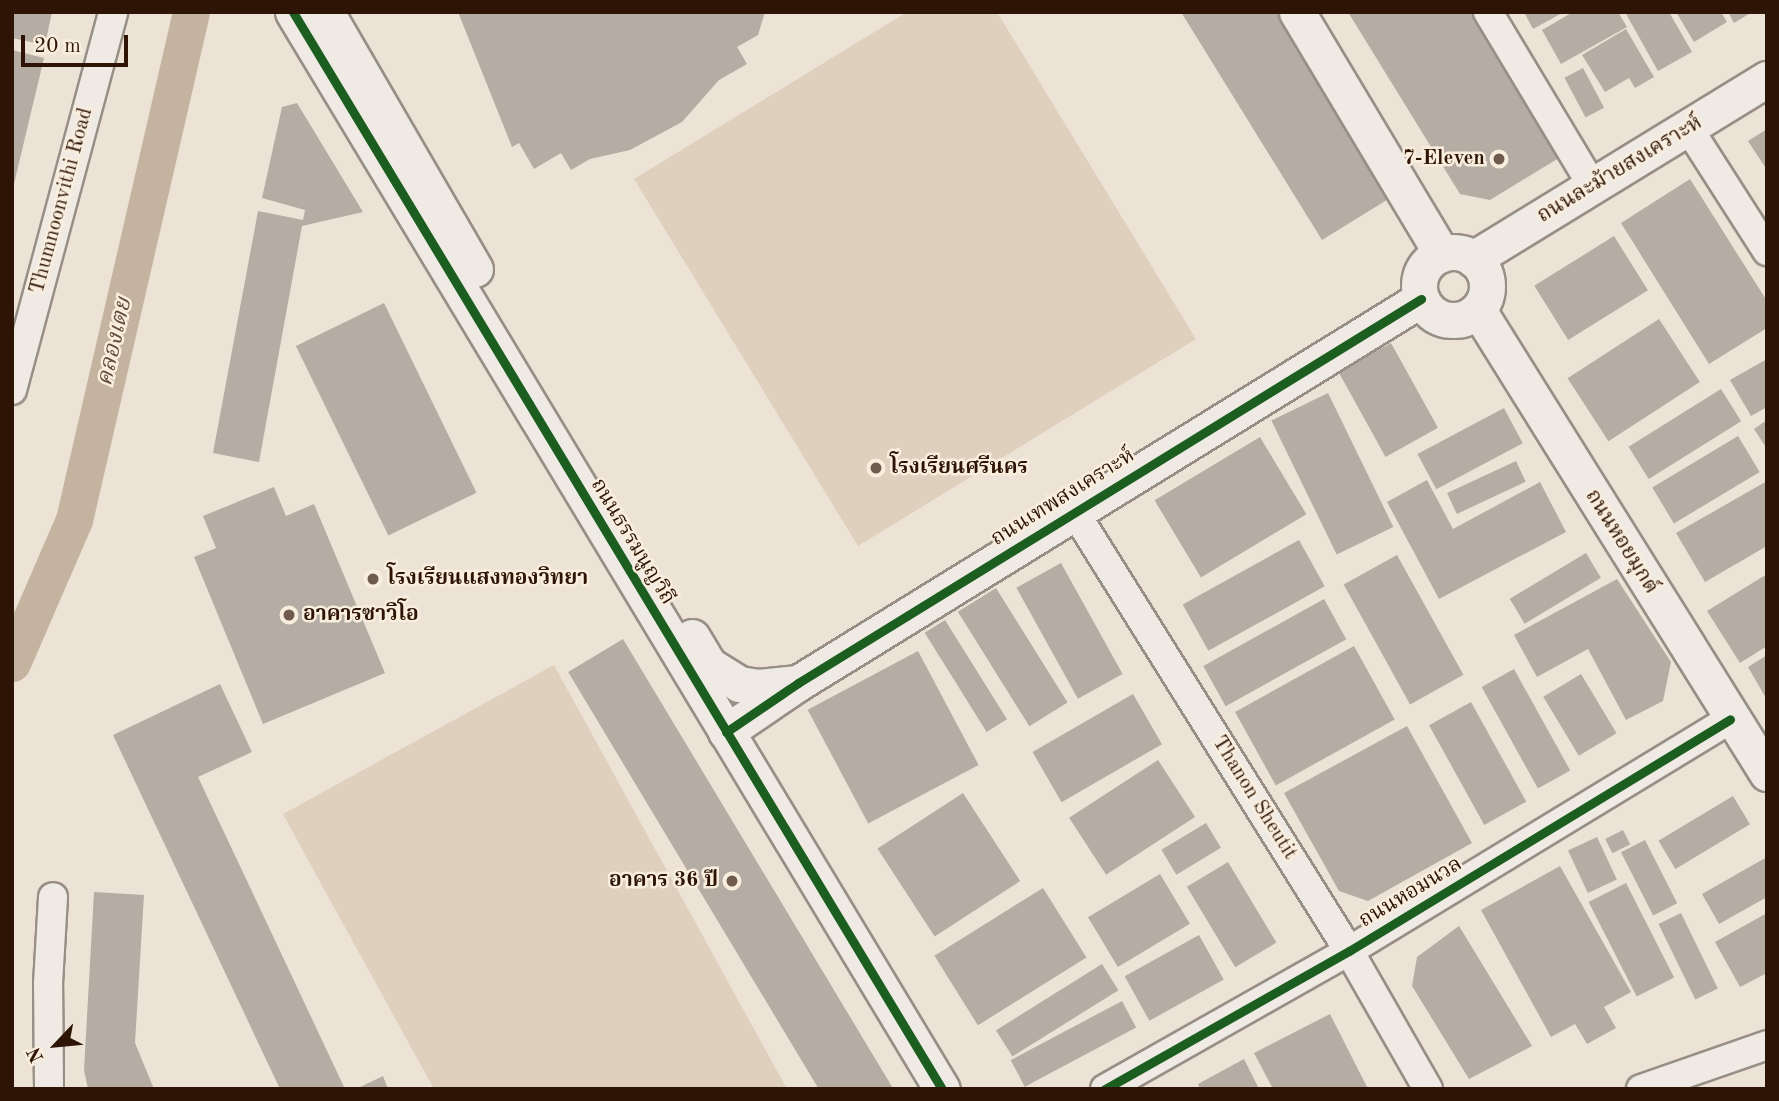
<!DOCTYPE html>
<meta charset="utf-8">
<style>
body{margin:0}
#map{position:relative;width:1779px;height:1101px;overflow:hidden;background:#ece3d6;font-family:"Old Standard TT","Noto Serif Thai",serif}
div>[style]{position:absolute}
.green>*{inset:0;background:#dfd0be}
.canal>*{height:37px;margin:-18.5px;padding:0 18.5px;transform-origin:18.5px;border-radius:18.5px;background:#c3b39f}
.building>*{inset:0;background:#b5ada3;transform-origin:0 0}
.roads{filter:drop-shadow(2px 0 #978f86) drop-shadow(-2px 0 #978f86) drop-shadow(0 2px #978f86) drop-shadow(0 -2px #978f86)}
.minor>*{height:28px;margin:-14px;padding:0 14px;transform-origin:14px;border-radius:14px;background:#efebe4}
.tertiary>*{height:35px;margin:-17.5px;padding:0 17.5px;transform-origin:17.5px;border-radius:17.5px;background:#efebe4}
.tertiary>.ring{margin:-17.5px;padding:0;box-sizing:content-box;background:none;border:35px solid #efebe4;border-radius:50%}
.cycleway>*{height:9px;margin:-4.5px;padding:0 4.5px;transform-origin:4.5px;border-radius:4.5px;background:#1b5e20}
.dots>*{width:19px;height:19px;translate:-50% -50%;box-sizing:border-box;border:4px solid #f9eede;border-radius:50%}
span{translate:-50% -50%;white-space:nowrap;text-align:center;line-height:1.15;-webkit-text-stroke:5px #f9eede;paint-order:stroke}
.poi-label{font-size:21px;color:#2d1405;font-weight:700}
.right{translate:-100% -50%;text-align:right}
.left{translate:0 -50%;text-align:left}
.street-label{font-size:21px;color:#2d1405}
.water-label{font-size:23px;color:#624b39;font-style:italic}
.frame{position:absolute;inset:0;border:14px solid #2d1405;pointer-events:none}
.north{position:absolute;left:21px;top:1010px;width:70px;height:70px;-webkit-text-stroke:5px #f9eede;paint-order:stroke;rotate:244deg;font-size:19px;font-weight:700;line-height:28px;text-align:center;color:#2d1405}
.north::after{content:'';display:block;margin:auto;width:24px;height:32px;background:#2d1405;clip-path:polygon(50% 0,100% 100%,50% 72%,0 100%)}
.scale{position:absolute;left:21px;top:35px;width:107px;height:32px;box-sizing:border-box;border:4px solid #2d1405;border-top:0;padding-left:9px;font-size:21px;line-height:24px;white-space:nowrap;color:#2d1405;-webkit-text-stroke:5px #f9eede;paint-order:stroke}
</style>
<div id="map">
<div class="green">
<i style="clip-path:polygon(907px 12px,997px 12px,1196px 339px,858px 546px,634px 179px)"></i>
<i style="clip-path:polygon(554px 665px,787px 1089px,434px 1089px,325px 891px,283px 814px)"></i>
</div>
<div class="canal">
<i style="left:12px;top:663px;width:156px;rotate:-66.6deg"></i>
<i style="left:74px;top:520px;width:521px;rotate:-77.03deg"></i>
</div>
<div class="building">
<i style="clip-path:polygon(12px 12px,52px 12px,45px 45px,12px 38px)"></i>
<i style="clip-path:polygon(458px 12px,765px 12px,758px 35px,737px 47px,747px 64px,719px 80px,682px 122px,630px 150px,590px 159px,571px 170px,561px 153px,534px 169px,519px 143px,512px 147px)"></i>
<i style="clip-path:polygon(1181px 12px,1276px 12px,1390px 198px,1322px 240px)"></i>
<i style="clip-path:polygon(1348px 12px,1472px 12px,1559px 158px,1490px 200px,1460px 194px)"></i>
<i style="clip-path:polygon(1524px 12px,1564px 12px,1533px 29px)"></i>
<i style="clip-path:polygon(1573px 12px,1618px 12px,1627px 27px,1561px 64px,1542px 30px)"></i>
<i style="clip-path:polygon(1625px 12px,1669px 12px,1692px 52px,1658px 71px)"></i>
<i style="clip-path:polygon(1676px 12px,1721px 12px,1727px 22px,1694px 42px)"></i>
<i style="clip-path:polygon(1728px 12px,1752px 12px,1734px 23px)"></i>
<i style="clip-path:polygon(1626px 29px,1654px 77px,1635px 88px,1629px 78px,1605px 92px,1582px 55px)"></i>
<i style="clip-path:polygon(12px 50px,44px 58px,13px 188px,12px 188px)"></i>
<i style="left:1583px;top:68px;width:45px;height:21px;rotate:62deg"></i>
<i style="clip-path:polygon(297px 103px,363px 212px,302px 226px,259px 462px,213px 453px,258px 211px,303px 220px,305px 210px,262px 198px,282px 107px)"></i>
<i style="clip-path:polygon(1767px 129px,1767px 170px,1748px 141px)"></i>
<i style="clip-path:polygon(1690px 179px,1767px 301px,1767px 328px,1709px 364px,1621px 223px)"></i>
<i style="left:1614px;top:236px;width:64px;height:94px;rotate:58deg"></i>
<i style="left:384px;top:303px;width:211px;height:98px;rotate:64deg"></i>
<i style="left:1659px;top:319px;width:75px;height:109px;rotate:57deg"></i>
<i style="left:1391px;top:343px;width:97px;height:60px;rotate:61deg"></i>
<i style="clip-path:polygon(1767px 359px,1767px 407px,1751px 416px,1730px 380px)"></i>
<i style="left:1721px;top:389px;width:38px;height:109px;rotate:58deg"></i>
<i style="left:1328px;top:393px;width:149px;height:63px;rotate:64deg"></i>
<i style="left:1504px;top:408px;width:40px;height:98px;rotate:62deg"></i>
<i style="clip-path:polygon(1767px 420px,1767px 449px,1754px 429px)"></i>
<i style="left:1738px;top:436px;width:42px;height:100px;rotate:59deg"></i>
<i style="left:1260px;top:437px;width:90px;height:123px;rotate:59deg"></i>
<i style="left:1516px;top:461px;width:23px;height:76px;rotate:65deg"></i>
<i style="clip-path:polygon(1427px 480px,1453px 529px,1540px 482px,1566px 532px,1439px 599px,1387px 502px)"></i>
<i style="clip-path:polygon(1767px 481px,1767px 546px,1705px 582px,1676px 533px)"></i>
<i style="clip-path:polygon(274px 487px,286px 516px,314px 504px,385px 673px,263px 724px,194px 557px,216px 548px,203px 516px)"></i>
<i style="left:1299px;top:540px;width:53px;height:133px;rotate:61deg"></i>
<i style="left:1586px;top:553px;width:29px;height:89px;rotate:59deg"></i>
<i style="left:1397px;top:555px;width:137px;height:61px;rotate:61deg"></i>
<i style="left:1061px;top:563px;width:127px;height:51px;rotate:61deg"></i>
<i style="clip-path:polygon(1767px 574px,1767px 646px,1740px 663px,1707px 611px)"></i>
<i style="clip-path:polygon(1617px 579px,1671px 662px,1663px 701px,1626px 720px,1588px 649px,1537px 677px,1514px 635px)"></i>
<i style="left:996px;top:588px;width:135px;height:45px;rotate:58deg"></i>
<i style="left:1324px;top:599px;width:46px;height:138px;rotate:61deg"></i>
<i style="left:945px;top:620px;width:117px;height:24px;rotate:58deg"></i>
<i style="left:623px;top:639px;width:525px;height:64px;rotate:59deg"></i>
<i style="left:1354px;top:646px;width:84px;height:136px;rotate:61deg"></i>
<i style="left:918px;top:651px;width:129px;height:125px;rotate:62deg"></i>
<i style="clip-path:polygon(1767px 655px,1767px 700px,1748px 667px)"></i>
<i style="left:1514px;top:669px;width:116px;height:37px;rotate:61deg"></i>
<i style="left:1581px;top:674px;width:69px;height:44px;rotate:59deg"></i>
<i style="clip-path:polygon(220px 684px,252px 752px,198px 777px,345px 1089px,280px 1089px,113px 735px)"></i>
<i style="left:1133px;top:694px;width:58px;height:116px;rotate:60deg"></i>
<i style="left:1471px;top:702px;width:114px;height:48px;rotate:61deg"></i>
<i style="clip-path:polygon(1407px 726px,1472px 843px,1368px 901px,1339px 891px,1284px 793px)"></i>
<i style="left:1158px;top:760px;width:68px;height:106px;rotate:57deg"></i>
<i style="left:963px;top:793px;width:105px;height:102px;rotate:57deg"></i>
<i style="left:1733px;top:796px;width:33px;height:87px;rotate:59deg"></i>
<i style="left:1206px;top:823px;width:29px;height:52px;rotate:59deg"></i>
<i style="left:1623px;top:830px;width:16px;height:20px;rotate:63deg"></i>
<i style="left:1597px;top:837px;width:47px;height:32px;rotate:65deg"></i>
<i style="left:1645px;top:840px;width:71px;height:27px;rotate:63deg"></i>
<i style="clip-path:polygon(1767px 857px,1767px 897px,1719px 924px,1702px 894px)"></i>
<i style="left:1228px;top:862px;width:94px;height:48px;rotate:59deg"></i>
<i style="clip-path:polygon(1560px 866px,1631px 992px,1604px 1007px,1616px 1028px,1587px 1044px,1575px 1024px,1551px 1037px,1481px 910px)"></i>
<i style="left:1160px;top:874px;width:58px;height:84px;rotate:59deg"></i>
<i style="left:1626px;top:883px;width:106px;height:42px;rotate:63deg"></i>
<i style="left:1043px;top:888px;width:82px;height:128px;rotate:58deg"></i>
<i style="clip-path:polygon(94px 892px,144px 895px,135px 1043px,154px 1089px,88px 1089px,84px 1070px)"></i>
<i style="left:1681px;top:913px;width:84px;height:25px;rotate:64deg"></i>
<i style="clip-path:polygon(1767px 913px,1767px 973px,1740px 987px,1715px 942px)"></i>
<i style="clip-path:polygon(1459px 926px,1532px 1046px,1469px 1079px,1412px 986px,1417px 957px)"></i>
<i style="left:1199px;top:935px;width:51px;height:85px;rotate:61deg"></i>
<i style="left:1102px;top:964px;width:31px;height:125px;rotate:58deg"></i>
<i style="left:1122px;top:1001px;width:30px;height:126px;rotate:62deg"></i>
<i style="clip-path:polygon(1330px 1014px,1368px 1089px,1273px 1089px,1254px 1053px)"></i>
<i style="clip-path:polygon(1244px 1059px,1259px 1089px,1200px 1089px,1198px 1084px)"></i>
<i style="clip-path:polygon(383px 1076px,388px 1089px,356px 1089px)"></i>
</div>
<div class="roads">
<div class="minor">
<i style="left:1488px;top:12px;width:204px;rotate:59deg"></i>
<i style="left:1689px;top:129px;width:145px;rotate:57.4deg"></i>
<i style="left:12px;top:390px;width:391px;rotate:-75deg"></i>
<i style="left:1074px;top:511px;width:519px;rotate:57.99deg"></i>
<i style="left:1349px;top:951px;width:159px;rotate:60.2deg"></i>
<i style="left:49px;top:1089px;width:105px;rotate:-90.5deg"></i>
<i style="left:48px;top:984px;width:87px;rotate:-86.7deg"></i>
<i style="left:1105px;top:1089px;width:280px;rotate:-29.5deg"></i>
<i style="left:1349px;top:951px;width:446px;rotate:-31.3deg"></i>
<i style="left:1641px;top:1089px;width:133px;rotate:-19.2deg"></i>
</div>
<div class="tertiary">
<i style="left:293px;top:12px;width:1257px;rotate:58.93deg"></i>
<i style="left:326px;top:12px;width:297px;rotate:59.9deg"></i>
<i style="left:1297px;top:12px;width:282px;rotate:59.1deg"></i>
<i class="ring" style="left:1419px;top:252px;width:33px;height:33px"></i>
<i style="left:1473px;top:259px;width:345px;rotate:-31.5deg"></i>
<i style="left:1478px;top:310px;width:546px;rotate:58.03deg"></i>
<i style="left:692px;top:637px;width:33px;rotate:59deg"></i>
<i style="left:709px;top:665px;width:36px;rotate:32deg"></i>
<i style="left:739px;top:684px;width:20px;rotate:9deg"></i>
<i style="left:759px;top:687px;width:39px;rotate:-6deg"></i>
<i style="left:726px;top:732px;width:87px;rotate:-34.2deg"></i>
<i style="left:798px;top:683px;width:732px;rotate:-31.65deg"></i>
</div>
</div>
<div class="cycleway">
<i style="left:293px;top:12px;width:1257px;rotate:58.93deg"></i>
<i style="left:726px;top:732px;width:87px;rotate:-34.2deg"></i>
<i style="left:798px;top:683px;width:732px;rotate:-31.65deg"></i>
<i style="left:1105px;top:1089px;width:280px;rotate:-29.5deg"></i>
<i style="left:1349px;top:951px;width:446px;rotate:-31.3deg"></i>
</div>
<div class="dots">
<i style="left:1499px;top:159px;background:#705c4e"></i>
<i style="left:876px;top:468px;background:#705c4e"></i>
<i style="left:373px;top:579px;background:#705c4e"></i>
<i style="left:289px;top:615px;background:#705c4e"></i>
<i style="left:732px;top:881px;background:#705c4e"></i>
</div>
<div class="poi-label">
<span class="right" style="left:1485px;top:159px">7-Eleven</span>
<span class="left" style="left:890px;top:468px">โรงเรียนศรีนคร</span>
<span class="left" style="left:387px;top:579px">โรงเรียนแสงทองวิทยา</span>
<span class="left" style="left:303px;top:615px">อาคารซาวิโอ</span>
<span class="right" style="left:718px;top:881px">อาคาร 36 ปี</span>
</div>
<div class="street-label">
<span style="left:1620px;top:170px;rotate:-31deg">ถนนละม้ายสงเคราะห์</span>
<span style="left:62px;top:201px;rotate:-75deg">Thumnoonvithi Road</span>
<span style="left:1063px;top:498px;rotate:-32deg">ถนนเทพสงเคราะห์</span>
<span style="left:632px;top:542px;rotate:59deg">ถนนธรรมนูญวิถี</span>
<span style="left:1621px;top:542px;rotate:58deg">ถนนหอยมุกต์</span>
<span style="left:1254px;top:798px;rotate:58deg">Thanon Sheutit</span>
<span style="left:1411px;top:893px;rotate:-31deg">ถนนหอมนวล</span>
</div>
<div class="water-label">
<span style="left:115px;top:342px;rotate:-77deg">คลองเตย</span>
</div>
<div class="frame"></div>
<div class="north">N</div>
<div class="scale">20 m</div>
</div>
